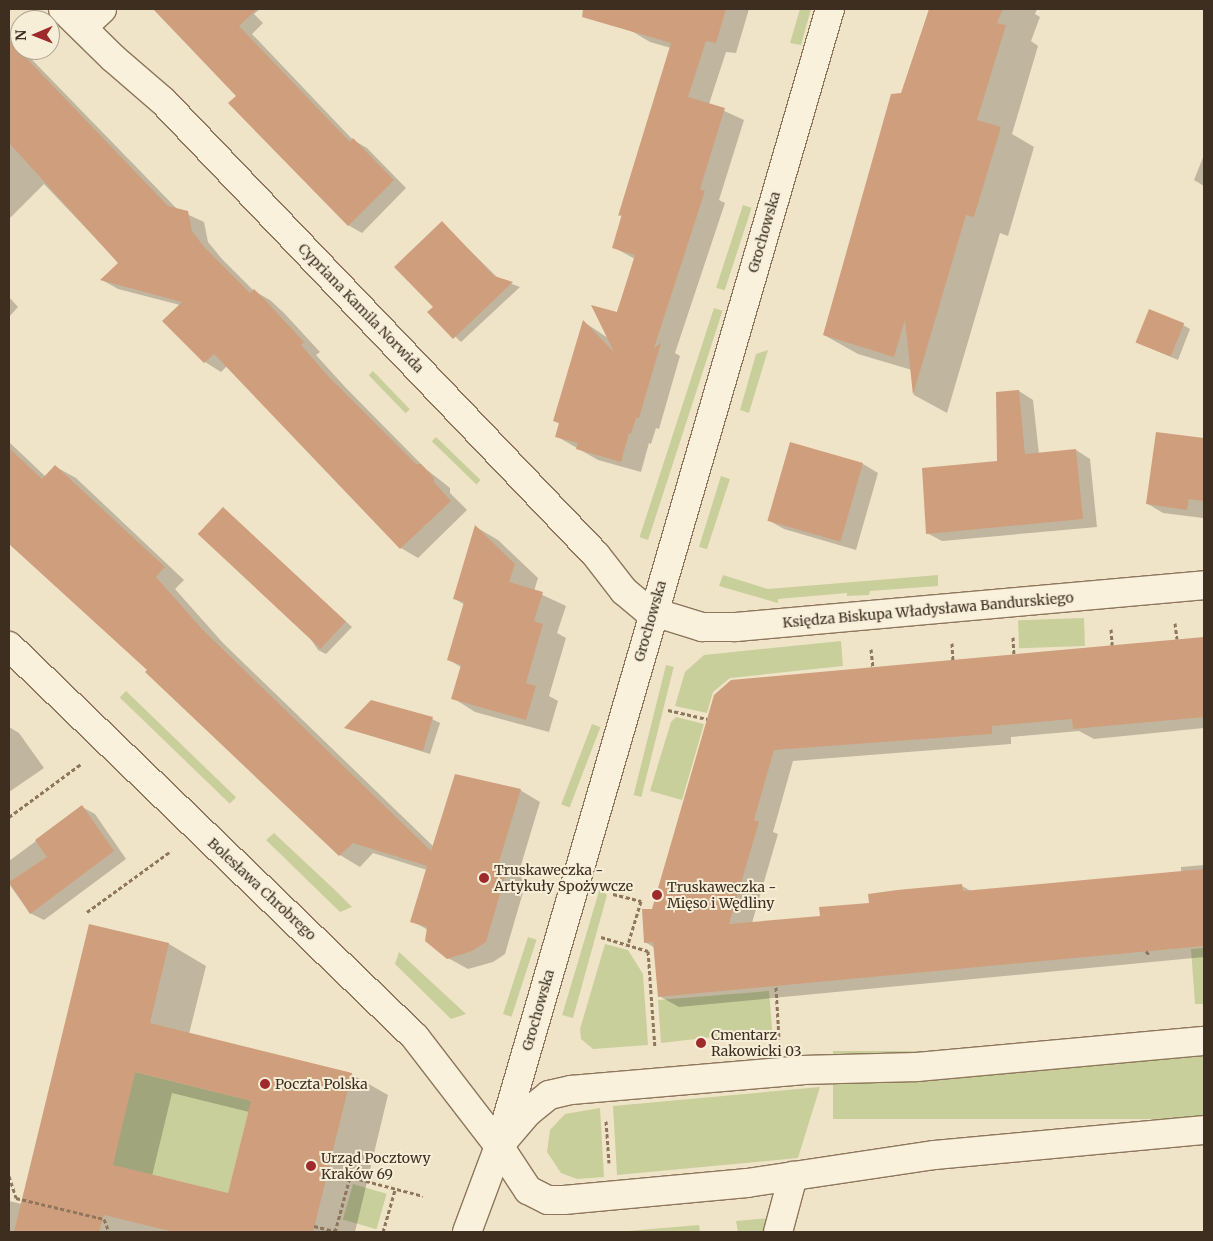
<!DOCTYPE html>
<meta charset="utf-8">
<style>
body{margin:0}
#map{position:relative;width:1213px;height:1241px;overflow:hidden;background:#f0e4c8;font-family:Merriweather,serif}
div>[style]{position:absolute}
.green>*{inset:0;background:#c9cf9b;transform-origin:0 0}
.shadow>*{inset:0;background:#0003}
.building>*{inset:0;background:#cf9f7d;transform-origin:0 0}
.path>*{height:3px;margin-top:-1.5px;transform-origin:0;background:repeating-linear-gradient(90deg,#8d765c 0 4px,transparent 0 6.5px)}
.roads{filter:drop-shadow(1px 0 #8d765c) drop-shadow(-1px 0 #8d765c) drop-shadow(0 1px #8d765c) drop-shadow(0 -1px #8d765c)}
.minor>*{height:28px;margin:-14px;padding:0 14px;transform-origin:14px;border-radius:14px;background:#faf1dc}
.tertiary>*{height:28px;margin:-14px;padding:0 14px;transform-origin:14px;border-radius:14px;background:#faf1dc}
.dots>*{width:14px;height:14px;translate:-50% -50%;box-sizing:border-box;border:2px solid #f7eed8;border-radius:50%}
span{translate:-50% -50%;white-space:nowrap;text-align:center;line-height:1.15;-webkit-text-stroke:4px #f7eed8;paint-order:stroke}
.street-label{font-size:14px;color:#3d2e20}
.poi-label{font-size:14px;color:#3d2e20}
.left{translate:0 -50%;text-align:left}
.frame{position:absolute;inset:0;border:10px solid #3d2e20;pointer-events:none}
.north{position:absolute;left:10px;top:10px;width:50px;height:50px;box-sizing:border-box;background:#f7eed8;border:1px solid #ada18e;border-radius:50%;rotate:269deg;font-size:14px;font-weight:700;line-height:20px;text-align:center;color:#3d2e20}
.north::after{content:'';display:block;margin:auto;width:18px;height:22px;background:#9e2a2b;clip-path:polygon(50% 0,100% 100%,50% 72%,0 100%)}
</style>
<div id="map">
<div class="green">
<i style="clip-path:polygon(800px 9px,811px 9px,801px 45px,790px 43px)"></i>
<i style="left:743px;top:205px;width:9px;height:87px;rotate:18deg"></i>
<i style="left:714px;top:308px;width:9px;height:241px;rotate:18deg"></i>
<i style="clip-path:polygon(768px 350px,749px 413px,740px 410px,756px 354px)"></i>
<i style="left:373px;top:371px;width:53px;height:6px;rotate:46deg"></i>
<i style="left:436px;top:437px;width:62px;height:6px;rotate:44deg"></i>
<i style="clip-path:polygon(721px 476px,730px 479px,707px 549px,699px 547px)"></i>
<i style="clip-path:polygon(723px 575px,768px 589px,938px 575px,938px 586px,870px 591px,869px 595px,847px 596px,847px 593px,778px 599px,778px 603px,719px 586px)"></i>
<i style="left:1084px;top:618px;width:28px;height:66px;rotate:88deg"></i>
<i style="clip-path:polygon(841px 641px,843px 666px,730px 678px,713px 692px,707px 713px,675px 706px,685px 672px,704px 655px)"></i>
<i style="left:666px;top:665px;width:8px;height:134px;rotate:14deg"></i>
<i style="left:126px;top:691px;width:153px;height:9px;rotate:44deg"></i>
<i style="clip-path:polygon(676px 717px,704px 724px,682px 800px,650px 791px,671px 722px)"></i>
<i style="left:592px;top:724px;width:9px;height:86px;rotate:21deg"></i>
<i style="clip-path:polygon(274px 833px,336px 891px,352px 907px,340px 912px,266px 840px)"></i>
<i style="clip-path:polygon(600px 888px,607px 895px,573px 1018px,562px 1015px,563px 1012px)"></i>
<i style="left:528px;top:937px;width:9px;height:81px;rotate:18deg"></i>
<i style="clip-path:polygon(605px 944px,628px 950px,643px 974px,648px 1045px,593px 1049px,581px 1039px,580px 1029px)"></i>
<i style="clip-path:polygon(1204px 948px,1204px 1004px,1195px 1004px,1191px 949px)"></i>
<i style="clip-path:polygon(399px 952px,466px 1014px,451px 1019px,395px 964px)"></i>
<i style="clip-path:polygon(769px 991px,773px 1040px,749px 1033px,661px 1043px,658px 1000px)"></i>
<i style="left:1204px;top:1051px;width:68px;height:371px;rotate:90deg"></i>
<i style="left:135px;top:1072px;width:120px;height:96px;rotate:14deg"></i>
<i style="clip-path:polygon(820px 1087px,798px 1158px,617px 1175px,613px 1106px)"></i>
<i style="clip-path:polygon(600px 1108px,604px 1177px,577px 1179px,561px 1173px,547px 1152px,550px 1130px,565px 1114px)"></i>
<i style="left:353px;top:1184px;width:35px;height:37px;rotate:16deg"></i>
<i style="clip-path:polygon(770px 1218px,771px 1232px,738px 1232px,736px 1221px)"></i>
<i style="clip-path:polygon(699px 1225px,700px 1232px,617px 1232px,651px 1229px)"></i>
</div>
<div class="shadow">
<i style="clip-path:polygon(174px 9px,260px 9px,254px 14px,263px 23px,252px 34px,353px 140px,367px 148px,406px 188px,362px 233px,348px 225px,238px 96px,164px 18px)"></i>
<i style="clip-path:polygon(637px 9px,749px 9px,736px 53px,726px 52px,709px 104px,744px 120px,719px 200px,725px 203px,675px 353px,680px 356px,659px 429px,656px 428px,651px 444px,649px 443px,641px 472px,598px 460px,556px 436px,560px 424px,555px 421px,584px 322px,608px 338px,635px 259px,613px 247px,623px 217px,619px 215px,671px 48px,650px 42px,630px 30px)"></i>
<i style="clip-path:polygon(930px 9px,1037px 9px,1035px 14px,1040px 17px,1031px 41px,1038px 46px,1012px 134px,1034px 147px,1008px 236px,1000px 233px,947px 413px,914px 395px,912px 370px,858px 354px,824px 335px)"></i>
<i style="clip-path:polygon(9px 36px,178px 210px,204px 222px,208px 242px,222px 259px,254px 291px,270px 300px,284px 313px,320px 352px,316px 355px,346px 388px,426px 469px,450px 488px,450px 493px,467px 510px,418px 558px,401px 548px,227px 366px,221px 372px,205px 362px,164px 321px,180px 305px,118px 289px,102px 280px,119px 263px,44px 184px,9px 219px)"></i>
<i style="clip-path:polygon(1204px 155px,1204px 186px,1194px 180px)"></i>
<i style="clip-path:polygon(442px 223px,499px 279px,520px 287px,461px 342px,429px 312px,434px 307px)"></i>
<i style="clip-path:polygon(9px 297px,18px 307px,9px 317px)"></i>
<i style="clip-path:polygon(1183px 325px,1190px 329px,1178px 360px,1138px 343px)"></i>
<i style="clip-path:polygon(1019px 391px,1033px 400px,1039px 454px,1076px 450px,1090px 459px,1097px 527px,942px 541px,927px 533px,999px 462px)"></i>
<i style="clip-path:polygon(1157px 433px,1204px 439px,1203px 518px,1163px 513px,1148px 504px)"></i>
<i style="clip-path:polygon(9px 442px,46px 477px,56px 467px,76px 478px,184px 580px,175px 589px,223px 643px,434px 847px,520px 790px,540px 802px,518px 875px,526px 882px,505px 954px,493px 962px,468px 969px,448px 958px,428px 930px,412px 921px,427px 870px,373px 853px,360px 867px,340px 855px,146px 672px,148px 670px,9px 542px)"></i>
<i style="clip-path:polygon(863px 464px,878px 473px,856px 550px,784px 529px,768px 520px)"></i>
<i style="clip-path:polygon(223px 508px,352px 627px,326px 654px,318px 650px)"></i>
<i style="clip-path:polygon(476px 527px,498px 540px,538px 578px,534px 591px,566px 606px,557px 633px,566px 638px,549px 696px,558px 701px,549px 732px,475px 712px,453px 698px,461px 667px,449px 660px,465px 605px,455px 599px)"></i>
<i style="clip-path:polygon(1204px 638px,1204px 728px,1094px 739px,1079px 731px,1011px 737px,1011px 744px,793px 761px,773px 832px,778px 834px,752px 923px,822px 917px,962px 886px,971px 891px,1181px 872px,1181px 867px,1204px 865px,1204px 957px,679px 1007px,659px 996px,655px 948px,645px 942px,731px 681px)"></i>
<i style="clip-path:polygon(432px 719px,440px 723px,430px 754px,346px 728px)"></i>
<i style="clip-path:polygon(9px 727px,19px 733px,44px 768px,9px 792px)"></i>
<i style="clip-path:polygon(82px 807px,95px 814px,126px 859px,44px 920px,30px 913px,9px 884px,9px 861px)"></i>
<i style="clip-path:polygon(evenodd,90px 925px,169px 944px,206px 966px,189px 1034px,351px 1074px,388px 1095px,355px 1232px,9px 1232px,9px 1201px,22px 1204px,90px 925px,172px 1093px,249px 1112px,229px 1195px,152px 1176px,172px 1093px)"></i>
</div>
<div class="building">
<i style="clip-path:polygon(153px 9px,257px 9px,239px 26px,350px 142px,353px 138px,394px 180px,348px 226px,228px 103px,236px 96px)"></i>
<i style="clip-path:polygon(583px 9px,726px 9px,716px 43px,706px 41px,688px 97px,725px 108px,700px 189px,705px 191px,654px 348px,661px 343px,639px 418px,636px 418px,631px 434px,629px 433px,621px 462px,576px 449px,578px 443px,555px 437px,559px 423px,553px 421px,583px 320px,614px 352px,591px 305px,617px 312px,635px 255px,612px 248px,622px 214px,618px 216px,671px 43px,582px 17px)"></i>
<i style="clip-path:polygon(929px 9px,1003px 9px,997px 23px,1006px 25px,977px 120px,1001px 127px,974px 217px,966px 215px,913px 395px,905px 320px,894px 357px,823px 335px,891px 94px,901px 93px)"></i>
<i style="clip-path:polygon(9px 40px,168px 206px,188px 211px,192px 231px,205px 248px,250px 293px,254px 289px,267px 302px,304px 342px,301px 345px,329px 377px,416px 464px,421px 464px,434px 478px,434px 482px,451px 501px,400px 549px,214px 354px,204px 363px,162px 321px,182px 302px,100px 280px,118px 263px,9px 143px)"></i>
<i style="clip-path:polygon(442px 221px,494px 276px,513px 282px,453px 339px,427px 312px,433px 307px,394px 267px)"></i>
<i style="left:1149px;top:309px;width:38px;height:36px;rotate:22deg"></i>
<i style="clip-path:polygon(1019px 390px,1025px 454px,1076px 449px,1083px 519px,926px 534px,922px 468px,997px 461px,996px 392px)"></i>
<i style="clip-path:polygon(1156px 432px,1204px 438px,1204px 501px,1189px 499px,1187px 510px,1146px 504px)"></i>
<i style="left:790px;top:442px;width:76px;height:82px;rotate:16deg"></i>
<i style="clip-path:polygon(9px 448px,42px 479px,55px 465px,165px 567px,156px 577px,203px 630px,431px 851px,455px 774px,521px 789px,499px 862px,507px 870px,486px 942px,472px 951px,447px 959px,425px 941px,427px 927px,410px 922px,427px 866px,353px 843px,339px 856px,145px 672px,147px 670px,9px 544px)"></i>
<i style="left:223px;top:507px;width:168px;height:37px;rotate:43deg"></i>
<i style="clip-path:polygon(475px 525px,515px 564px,509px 582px,543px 592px,534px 621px,543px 624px,526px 683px,536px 686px,526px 720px,451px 699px,461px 665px,447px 660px,464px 602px,453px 599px)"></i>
<i style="clip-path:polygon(1204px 637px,1204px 717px,1073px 729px,1072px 719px,992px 726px,992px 734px,774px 750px,754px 820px,759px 822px,729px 924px,820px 916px,819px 907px,869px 903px,868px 894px,897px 890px,962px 884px,963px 891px,1204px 869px,1204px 946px,658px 997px,653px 942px,644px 943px,642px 909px,652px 909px,714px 695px,731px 680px)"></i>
<i style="clip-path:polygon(371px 700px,433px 717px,423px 751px,344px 728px)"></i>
<i style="clip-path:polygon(82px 805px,114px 851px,30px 914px,9px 882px,47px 857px,35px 840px)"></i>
<i style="clip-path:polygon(evenodd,89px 924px,169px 943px,150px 1023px,352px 1073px,313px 1232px,174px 1232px,104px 1215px,99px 1232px,14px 1232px,89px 924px,135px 1072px,251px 1101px,228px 1193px,113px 1165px,135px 1072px)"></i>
</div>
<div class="path">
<i style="left:1175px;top:623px;width:16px;rotate:83deg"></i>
<i style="left:1111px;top:629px;width:16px;rotate:86deg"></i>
<i style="left:1013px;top:637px;width:17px;rotate:87deg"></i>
<i style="left:952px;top:643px;width:17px;rotate:87deg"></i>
<i style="left:871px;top:649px;width:19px;rotate:84deg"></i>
<i style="left:668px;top:710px;width:40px;rotate:13deg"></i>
<i style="left:9px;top:817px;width:89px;rotate:-36.4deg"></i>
<i style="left:613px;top:894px;width:29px;rotate:14deg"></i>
<i style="left:641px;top:901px;width:45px;rotate:106.8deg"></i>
<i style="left:87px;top:912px;width:104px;rotate:-36deg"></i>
<i style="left:601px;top:937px;width:49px;rotate:16.6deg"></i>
<i style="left:648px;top:951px;width:97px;rotate:85.9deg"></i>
<i style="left:1146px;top:951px;width:6px;rotate:51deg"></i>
<i style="left:776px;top:987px;width:52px;rotate:86.7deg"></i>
<i style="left:606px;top:1121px;width:42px;rotate:85.9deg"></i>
<i style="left:328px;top:1171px;width:98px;rotate:14.7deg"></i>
<i style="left:9px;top:1176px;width:23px;rotate:72deg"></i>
<i style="left:16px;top:1198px;width:90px;rotate:13.4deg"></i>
<i style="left:104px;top:1219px;width:14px;rotate:69deg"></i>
<i style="left:314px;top:1226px;width:25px;rotate:14deg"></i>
<i style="left:335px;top:1232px;width:57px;rotate:-74.7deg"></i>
<i style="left:383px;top:1232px;width:44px;rotate:-74.1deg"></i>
</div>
<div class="roads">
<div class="minor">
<i style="left:63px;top:9px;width:70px;rotate:44.4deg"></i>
<i style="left:113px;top:58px;width:66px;rotate:40.7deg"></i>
<i style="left:163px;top:101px;width:627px;rotate:46.36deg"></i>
<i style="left:596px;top:555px;width:46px;rotate:52.1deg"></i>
<i style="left:624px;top:591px;width:30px;rotate:40deg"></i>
<i style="left:647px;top:610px;width:58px;rotate:17.2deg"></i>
<i style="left:702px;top:627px;width:34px"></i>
<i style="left:736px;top:627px;width:470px;rotate:-5.1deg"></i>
<i style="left:83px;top:27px;width:26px;rotate:-43deg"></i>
<i style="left:9px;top:646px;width:564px;rotate:43.92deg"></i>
<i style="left:415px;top:1037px;width:138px;rotate:52.4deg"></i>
<i style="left:499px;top:1146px;width:1184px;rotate:-73.77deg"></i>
<i style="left:778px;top:1232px;width:58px;rotate:-75deg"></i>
</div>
<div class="tertiary">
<i style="left:499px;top:1146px;width:53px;rotate:56.6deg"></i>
<i style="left:528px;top:1190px;width:22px;rotate:27deg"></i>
<i style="left:548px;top:1200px;width:16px"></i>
<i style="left:564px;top:1200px;width:184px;rotate:-5.3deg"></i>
<i style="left:747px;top:1183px;width:190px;rotate:-8.5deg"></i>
<i style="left:935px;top:1155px;width:270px;rotate:-5.3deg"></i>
<i style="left:467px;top:1232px;width:92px;rotate:-69.6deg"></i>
<i style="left:499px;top:1146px;width:45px;rotate:-49.5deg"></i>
<i style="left:528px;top:1112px;width:27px;rotate:-39deg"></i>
<i style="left:549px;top:1095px;width:23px;rotate:-13deg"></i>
<i style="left:571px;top:1090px;width:232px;rotate:-4.9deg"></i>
<i style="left:802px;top:1070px;width:115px;rotate:-1.5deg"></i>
<i style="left:917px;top:1067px;width:288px;rotate:-5.2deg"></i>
</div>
</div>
<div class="dots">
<i style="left:484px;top:878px;background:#9e2a2b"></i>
<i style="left:657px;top:895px;background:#9e2a2b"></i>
<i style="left:701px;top:1043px;background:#9e2a2b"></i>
<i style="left:265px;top:1084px;background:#9e2a2b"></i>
<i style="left:311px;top:1166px;background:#9e2a2b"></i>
</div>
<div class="street-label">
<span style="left:764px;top:232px;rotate:-74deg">Grochowska</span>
<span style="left:361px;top:308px;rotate:46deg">Cypriana Kamila Norwida</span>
<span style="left:928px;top:610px;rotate:-5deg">Księdza Biskupa Władysława Bandurskiego</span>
<span style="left:650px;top:621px;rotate:-74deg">Grochowska</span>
<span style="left:262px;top:889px;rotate:43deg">Bolesława Chrobrego</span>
<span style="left:538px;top:1010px;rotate:-74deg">Grochowska</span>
</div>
<div class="poi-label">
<span class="left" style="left:494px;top:878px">Truskaweczka -<br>Artykuły Spożywcze</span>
<span class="left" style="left:667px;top:895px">Truskaweczka -<br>Mięso i Wędliny</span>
<span class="left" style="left:711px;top:1043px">Cmentarz<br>Rakowicki 03</span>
<span class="left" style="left:275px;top:1084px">Poczta Polska</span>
<span class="left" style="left:321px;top:1166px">Urząd Pocztowy<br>Kraków 69</span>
</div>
<div class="frame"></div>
<div class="north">N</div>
</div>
